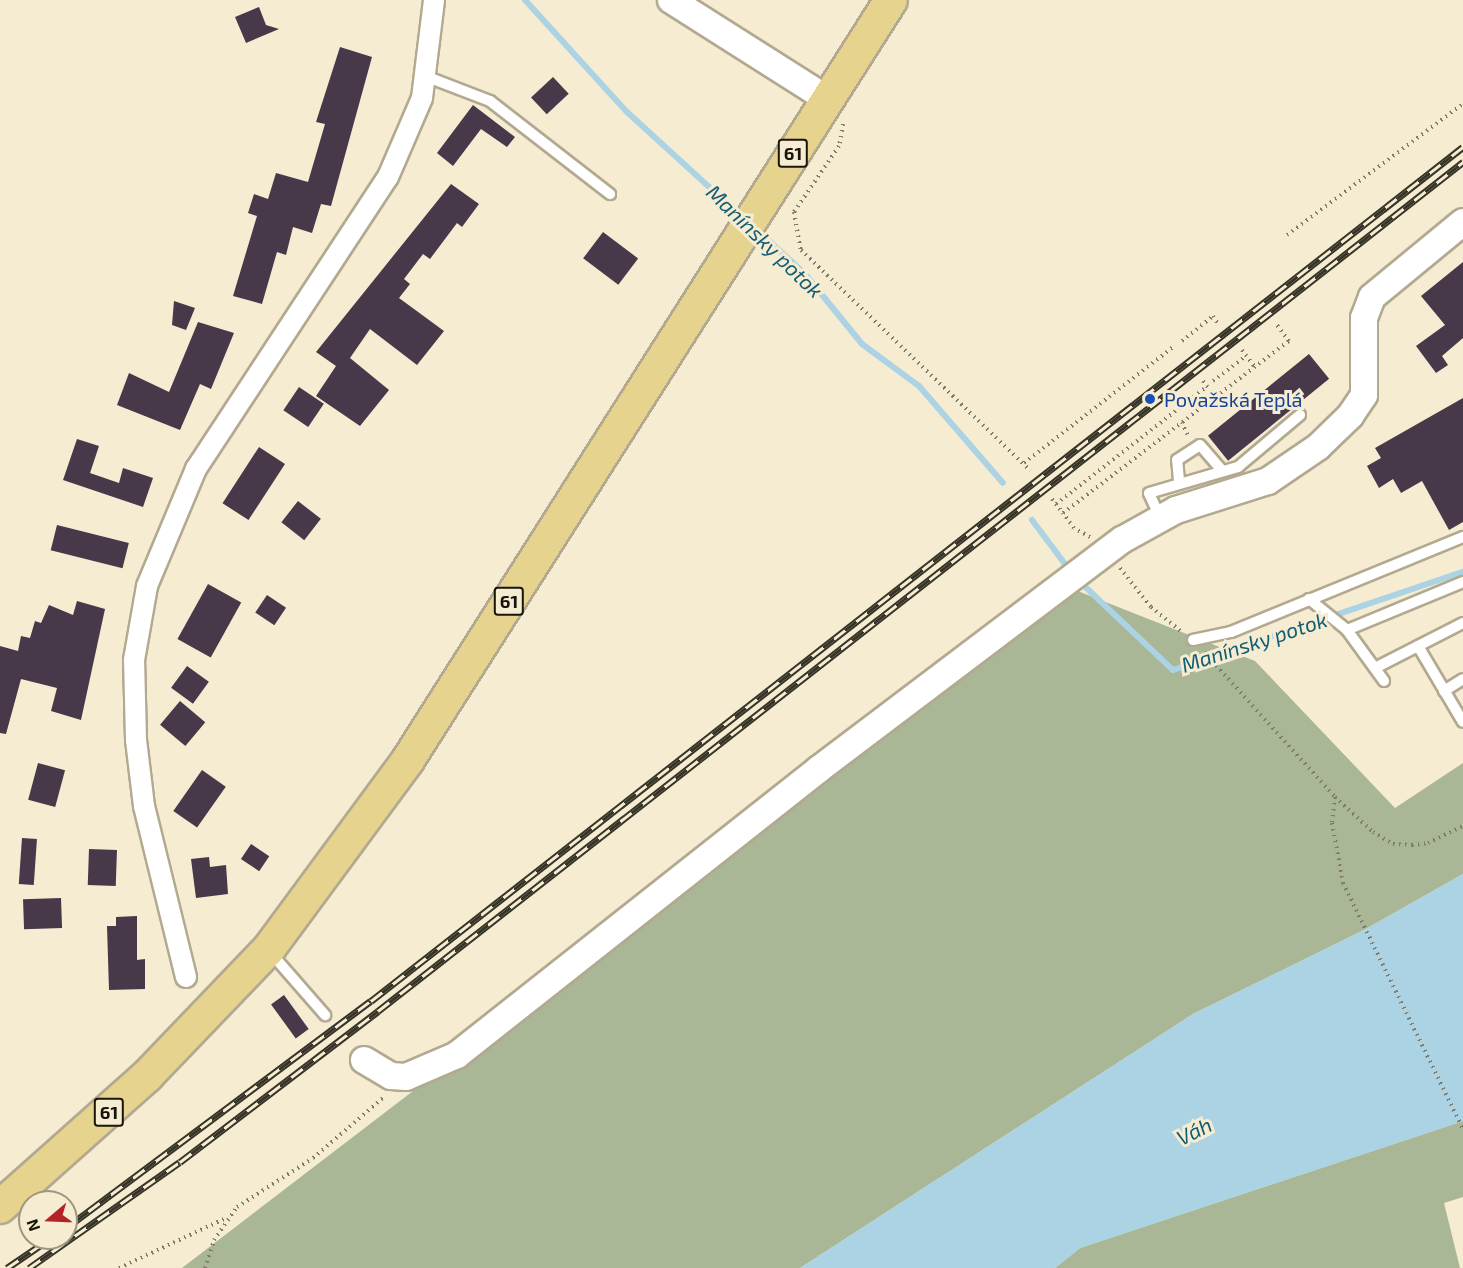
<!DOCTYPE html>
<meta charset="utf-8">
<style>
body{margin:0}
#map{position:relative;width:1463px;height:1268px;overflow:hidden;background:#f5ecd1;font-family:"Exo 2",sans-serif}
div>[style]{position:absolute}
.forest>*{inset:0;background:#a9b797}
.water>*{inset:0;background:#abd3e3}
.stream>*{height:6px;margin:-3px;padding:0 3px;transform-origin:3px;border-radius:3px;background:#abd3e3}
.building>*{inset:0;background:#47384a;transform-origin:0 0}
.path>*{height:4px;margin-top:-2px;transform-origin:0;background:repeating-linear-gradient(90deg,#7f7968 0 1.5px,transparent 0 6px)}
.roads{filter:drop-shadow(2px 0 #b2a990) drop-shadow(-2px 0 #b2a990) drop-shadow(0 2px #b2a990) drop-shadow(0 -2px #b2a990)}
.service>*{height:10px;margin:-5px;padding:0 5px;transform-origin:5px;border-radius:5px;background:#fff}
.minor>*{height:20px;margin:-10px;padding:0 10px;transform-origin:10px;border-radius:10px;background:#fff}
.tertiary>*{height:26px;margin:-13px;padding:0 13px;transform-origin:13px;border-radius:13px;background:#fff}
.primary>*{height:32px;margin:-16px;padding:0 16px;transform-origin:16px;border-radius:16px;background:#e5d38e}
.rail>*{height:7px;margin-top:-3.5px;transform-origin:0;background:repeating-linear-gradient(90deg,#f5ecd1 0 14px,#363327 0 28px);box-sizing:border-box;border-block:2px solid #363327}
.dots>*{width:16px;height:16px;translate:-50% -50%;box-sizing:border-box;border:3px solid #f5ecd1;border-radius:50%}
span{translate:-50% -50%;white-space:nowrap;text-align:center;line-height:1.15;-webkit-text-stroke:6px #f5ecd1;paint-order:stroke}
.shield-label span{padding:2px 4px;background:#f5ecd1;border:2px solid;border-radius:4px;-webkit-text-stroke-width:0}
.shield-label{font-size:18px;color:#18150c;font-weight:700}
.transit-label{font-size:20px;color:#164399}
.left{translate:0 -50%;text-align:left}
.water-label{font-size:21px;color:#115d74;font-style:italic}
.north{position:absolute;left:18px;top:1190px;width:60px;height:60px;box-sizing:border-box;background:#f5ecd1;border:2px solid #9d9682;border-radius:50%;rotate:251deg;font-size:16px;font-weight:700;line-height:24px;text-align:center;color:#18150c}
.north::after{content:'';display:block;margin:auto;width:21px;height:27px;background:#b32225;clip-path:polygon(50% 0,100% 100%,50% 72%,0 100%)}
</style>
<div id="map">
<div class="forest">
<i style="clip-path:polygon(1070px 588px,1255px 661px,1395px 808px,1463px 763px,1463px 874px,1364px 930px,1193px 1014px,800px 1268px,182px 1268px)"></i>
<i style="clip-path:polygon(1463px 1121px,1463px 1197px,1444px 1203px,1460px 1268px,1055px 1268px,1080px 1248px)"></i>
</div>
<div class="water">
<i style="clip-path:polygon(1463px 874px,1463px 1121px,1080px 1248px,1055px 1268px,800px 1268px,1193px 1014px,1364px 930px)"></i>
</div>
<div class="stream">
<i style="left:525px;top:0;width:151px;rotate:47.7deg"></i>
<i style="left:627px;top:112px;width:157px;rotate:42.4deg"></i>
<i style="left:755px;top:228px;width:68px;rotate:42.6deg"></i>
<i style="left:805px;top:274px;width:90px;rotate:50.8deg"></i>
<i style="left:862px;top:344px;width:71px;rotate:36.4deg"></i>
<i style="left:919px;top:386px;width:128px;rotate:49.1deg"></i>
<i style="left:1032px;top:520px;width:65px;rotate:53.1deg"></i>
<i style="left:1078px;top:580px;width:131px;rotate:43.5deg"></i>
<i style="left:1173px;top:670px;width:306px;rotate:-18.7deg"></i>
</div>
<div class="building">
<i style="clip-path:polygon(259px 7px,266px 25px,279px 29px,246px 43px,235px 17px)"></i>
<i style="clip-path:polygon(340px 47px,372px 57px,331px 206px,321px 204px,312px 233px,293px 227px,286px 255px,277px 252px,262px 304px,233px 296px,257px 216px,248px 213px,254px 194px,268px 199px,276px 173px,308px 182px,325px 124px,316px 122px)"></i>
<i style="left:553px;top:77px;width:23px;height:30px;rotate:47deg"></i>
<i style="clip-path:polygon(473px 105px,515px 137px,507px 147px,481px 129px,453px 166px,437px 153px)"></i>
<i style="clip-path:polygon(451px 184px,479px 204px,462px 227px,457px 223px,430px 259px,423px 254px,404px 279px,410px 284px,399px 298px,444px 331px,417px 365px,370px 329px,350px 358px,389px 390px,360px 426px,316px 396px,336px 366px,316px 352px)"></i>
<i style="left:603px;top:232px;width:44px;height:33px;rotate:37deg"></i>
<i style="clip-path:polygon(1463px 262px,1463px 338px,1442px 356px,1448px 365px,1436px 373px,1416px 346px,1445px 325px,1421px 296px)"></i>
<i style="clip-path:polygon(174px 301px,195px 308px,186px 330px,172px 325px)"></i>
<i style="clip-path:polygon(198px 322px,234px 333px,211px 389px,200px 384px,180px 430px,117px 405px,129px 373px,169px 392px)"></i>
<i style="left:1309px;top:354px;width:32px;height:130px;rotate:51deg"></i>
<i style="left:299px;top:387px;width:30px;height:28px;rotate:34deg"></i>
<i style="clip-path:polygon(1463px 398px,1463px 522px,1449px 530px,1422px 481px,1401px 493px,1393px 479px,1379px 488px,1367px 466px,1381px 458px,1375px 448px)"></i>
<i style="clip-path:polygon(77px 439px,99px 446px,90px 473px,119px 483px,123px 468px,153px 478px,143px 507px,63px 480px)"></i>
<i style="left:259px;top:447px;width:31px;height:67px;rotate:33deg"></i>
<i style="left:298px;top:501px;width:29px;height:27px;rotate:38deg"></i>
<i style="left:57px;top:525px;width:74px;height:26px;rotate:14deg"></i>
<i style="left:208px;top:584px;width:38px;height:63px;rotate:29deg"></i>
<i style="left:267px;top:595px;width:23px;height:21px;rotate:34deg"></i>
<i style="clip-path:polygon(77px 601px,105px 609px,81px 720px,51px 711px,57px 688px,21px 679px,6px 734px,0 733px,0 646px,18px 651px,21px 636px,30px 638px,35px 621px,41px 623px,49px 605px,73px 615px)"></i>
<i style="left:187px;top:666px;width:27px;height:27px;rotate:36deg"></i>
<i style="left:180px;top:701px;width:33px;height:31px;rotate:40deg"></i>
<i style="left:38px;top:763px;width:28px;height:38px;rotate:15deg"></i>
<i style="left:202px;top:770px;width:29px;height:50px;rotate:35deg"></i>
<i style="left:22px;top:838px;width:15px;height:46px;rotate:4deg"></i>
<i style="left:251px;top:844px;width:22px;height:18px;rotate:34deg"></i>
<i style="left:89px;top:849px;width:28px;height:36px;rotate:2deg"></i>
<i style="clip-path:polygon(209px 857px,210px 867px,226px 865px,228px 894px,196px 898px,191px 859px)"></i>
<i style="left:61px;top:898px;width:30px;height:38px;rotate:88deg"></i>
<i style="clip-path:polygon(137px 916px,137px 960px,145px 959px,145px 989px,109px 990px,107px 926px,116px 926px,116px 917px)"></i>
<i style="left:284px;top:995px;width:42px;height:16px;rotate:54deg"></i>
</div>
<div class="path">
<i style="left:843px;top:124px;width:22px;rotate:100deg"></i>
<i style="left:839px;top:146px;width:80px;rotate:124.3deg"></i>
<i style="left:794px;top:212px;width:39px;rotate:80deg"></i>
<i style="left:801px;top:250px;width:318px;rotate:43.9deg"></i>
<i style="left:1287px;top:235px;width:219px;rotate:-36.7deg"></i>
<i style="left:1182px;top:341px;width:40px;rotate:-39deg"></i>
<i style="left:1213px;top:316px;width:9px;rotate:58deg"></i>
<i style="left:1242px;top:350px;width:21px;rotate:53deg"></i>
<i style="left:1203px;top:381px;width:20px;rotate:53deg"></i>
<i style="left:1213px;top:381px;width:41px;rotate:-37.1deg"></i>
<i style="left:1182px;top:422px;width:15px;rotate:67deg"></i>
<i style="left:1024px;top:463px;width:189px;rotate:-37.9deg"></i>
<i style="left:1052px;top:499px;width:18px;rotate:52deg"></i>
<i style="left:1056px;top:504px;width:189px;rotate:-37.9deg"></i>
<i style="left:1090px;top:537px;width:18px;rotate:-151deg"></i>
<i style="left:1074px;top:528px;width:19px;rotate:-126deg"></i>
<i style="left:1063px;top:513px;width:284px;rotate:-37.3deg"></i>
<i style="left:1289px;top:341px;width:21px;rotate:-127deg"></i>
<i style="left:1120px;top:568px;width:50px;rotate:51.5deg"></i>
<i style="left:1151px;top:607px;width:41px;rotate:39.1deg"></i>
<i style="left:1204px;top:652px;width:195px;rotate:47.9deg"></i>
<i style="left:1335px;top:797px;width:52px;rotate:42.6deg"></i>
<i style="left:1373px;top:832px;width:23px;rotate:31deg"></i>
<i style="left:1393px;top:844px;width:19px;rotate:3deg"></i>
<i style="left:1412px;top:845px;width:16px;rotate:-7deg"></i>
<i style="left:1428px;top:843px;width:39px;rotate:-26deg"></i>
<i style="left:1335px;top:797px;width:26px;rotate:97deg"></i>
<i style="left:1332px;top:823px;width:61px;rotate:79.6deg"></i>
<i style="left:1343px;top:883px;width:274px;rotate:64deg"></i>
<i style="left:119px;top:1268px;width:118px;rotate:-25deg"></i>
<i style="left:205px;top:1268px;width:29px;rotate:-72deg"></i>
<i style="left:214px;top:1240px;width:40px;rotate:-55.1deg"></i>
<i style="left:237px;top:1207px;width:90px;rotate:-32.8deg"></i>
<i style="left:313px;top:1158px;width:94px;rotate:-40.7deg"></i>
</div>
<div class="roads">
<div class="service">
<i style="left:425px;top:76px;width:70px;rotate:21deg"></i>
<i style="left:490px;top:101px;width:152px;rotate:37.8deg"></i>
<i style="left:1179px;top:481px;width:21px;rotate:-95deg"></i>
<i style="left:1177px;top:460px;width:27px;rotate:-33deg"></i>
<i style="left:1200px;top:445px;width:33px;rotate:49deg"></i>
<i style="left:1160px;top:517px;width:26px;rotate:-115deg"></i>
<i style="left:1149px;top:493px;width:93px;rotate:-16.3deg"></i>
<i style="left:1238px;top:467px;width:81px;rotate:-40deg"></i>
<i style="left:1309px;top:599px;width:49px;rotate:39.2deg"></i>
<i style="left:1347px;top:630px;width:126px;rotate:-22.5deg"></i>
<i style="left:1347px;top:630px;width:63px;rotate:54deg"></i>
<i style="left:1193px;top:640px;width:39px;rotate:-12deg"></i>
<i style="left:1231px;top:632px;width:251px;rotate:-22.3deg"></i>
<i style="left:1418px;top:646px;width:88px;rotate:59.4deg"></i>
<i style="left:1375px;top:668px;width:99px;rotate:-27.1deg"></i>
<i style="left:1444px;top:691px;width:22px;rotate:-32deg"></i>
<i style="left:270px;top:952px;width:84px;rotate:48.9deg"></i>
</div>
<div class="minor">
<i style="left:186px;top:977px;width:176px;rotate:-103.8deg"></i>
<i style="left:144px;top:806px;width:66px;rotate:-96.9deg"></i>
<i style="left:136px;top:740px;width:80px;rotate:-91.4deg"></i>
<i style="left:134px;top:660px;width:75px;rotate:-80deg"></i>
<i style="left:147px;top:586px;width:127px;rotate:-67.3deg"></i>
<i style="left:196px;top:469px;width:349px;rotate:-56.7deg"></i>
<i style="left:388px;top:177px;width:86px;rotate:-66.7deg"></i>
<i style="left:422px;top:98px;width:99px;rotate:-83deg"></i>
</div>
<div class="tertiary">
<i style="left:671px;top:0;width:185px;rotate:32.4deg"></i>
<i style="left:364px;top:1060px;width:31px;rotate:31deg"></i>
<i style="left:391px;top:1076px;width:15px;rotate:4deg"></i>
<i style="left:406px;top:1077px;width:56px;rotate:-23.3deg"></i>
<i style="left:457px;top:1055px;width:461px;rotate:-38.3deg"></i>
<i style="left:819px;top:769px;width:380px;rotate:-37.1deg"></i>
<i style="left:1122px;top:540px;width:62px;rotate:-29.1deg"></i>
<i style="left:1176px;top:510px;width:96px;rotate:-17.5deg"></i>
<i style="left:1268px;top:481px;width:60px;rotate:-34.2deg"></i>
<i style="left:1318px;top:447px;width:45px;rotate:-44.1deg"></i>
<i style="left:1350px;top:416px;width:25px;rotate:-56deg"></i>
<i style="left:1364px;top:395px;width:77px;rotate:-90deg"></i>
<i style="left:1364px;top:318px;width:22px;rotate:-69deg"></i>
<i style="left:1372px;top:297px;width:118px;rotate:-39.5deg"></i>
</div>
<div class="primary">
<i style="left:0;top:1207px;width:197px;rotate:-41.7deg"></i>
<i style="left:147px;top:1076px;width:175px;rotate:-46.2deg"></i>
<i style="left:268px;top:950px;width:236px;rotate:-53.6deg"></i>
<i style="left:408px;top:760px;width:900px;rotate:-57.56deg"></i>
</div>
</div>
<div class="rail">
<i style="left:66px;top:1228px;width:380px;rotate:-36.7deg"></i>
<i style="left:371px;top:1001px;width:1386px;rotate:-38.03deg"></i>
<i style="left:7px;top:1268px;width:53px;rotate:-34.3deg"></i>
<i style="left:29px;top:1268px;width:184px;rotate:-35.1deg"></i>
<i style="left:180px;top:1162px;width:249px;rotate:-37.3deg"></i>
<i style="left:378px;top:1011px;width:1378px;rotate:-38.04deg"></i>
</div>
<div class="dots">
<i style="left:1150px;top:399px;background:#1a4fb4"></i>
</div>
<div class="shield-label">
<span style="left:793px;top:153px">61</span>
<span style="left:509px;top:601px">61</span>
<span style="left:109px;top:1112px">61</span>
</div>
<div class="transit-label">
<span class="left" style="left:1164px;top:399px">Považská Teplá</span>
</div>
<div class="water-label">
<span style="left:765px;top:241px;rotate:44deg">Manínsky potok</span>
<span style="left:1254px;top:642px;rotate:-18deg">Manínsky potok</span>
<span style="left:1194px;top:1131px;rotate:-27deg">Váh</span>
</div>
<div class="north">N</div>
</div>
